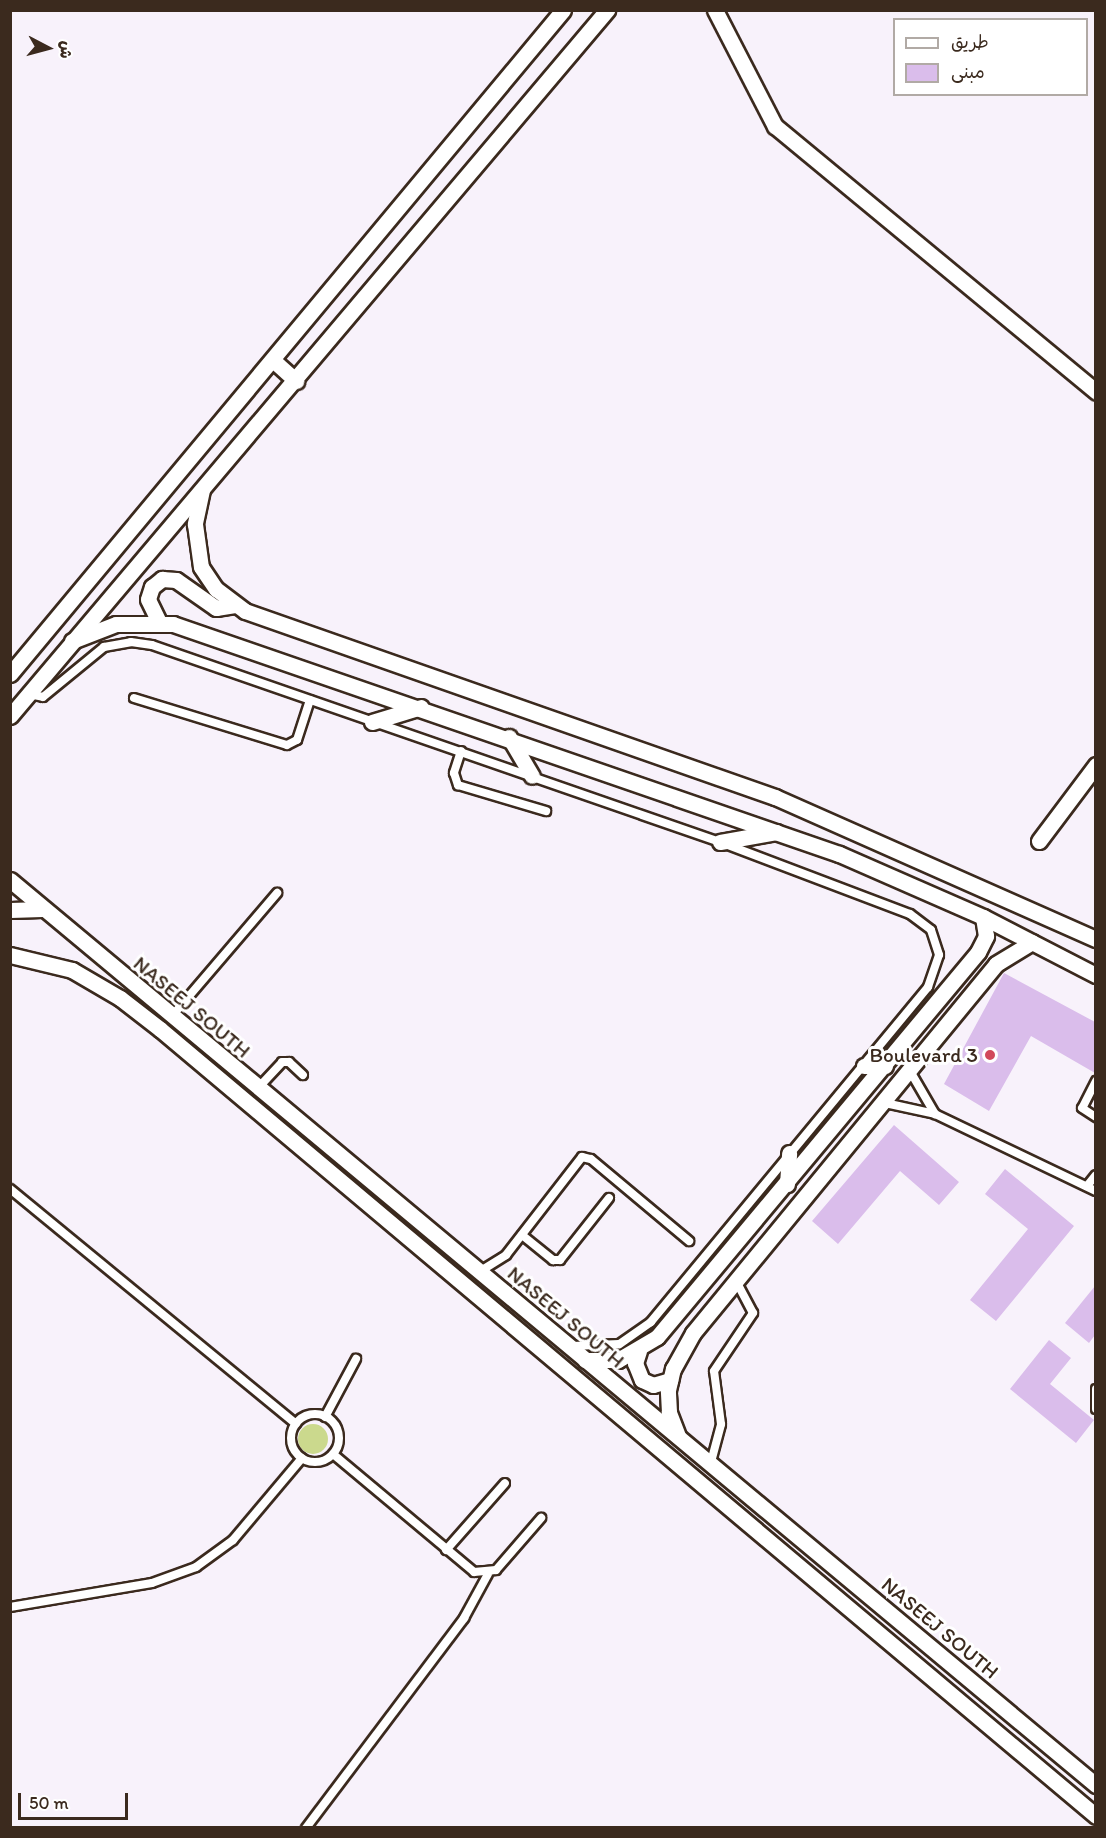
<!DOCTYPE html>
<meta charset="utf-8">
<style>
body{margin:0}
#map{position:relative;width:1106px;height:1838px;overflow:hidden;background:#f8f2fb;font-family:Itim,"Playpen Sans Arabic",sans-serif}
div>[style]{position:absolute}
.green>*{inset:0;background:#cbd98d}
.round{border-radius:50%}
.building>*{inset:0;background:#dabdeb}
.roads{filter:drop-shadow(2px 0 #3b2a1e) drop-shadow(-2px 0 #3b2a1e) drop-shadow(0 2px #3b2a1e) drop-shadow(0 -2px #3b2a1e)}
.lane>*{height:8px;margin:-4px;padding:0 4px;transform-origin:4px;border-radius:4px;background:#fff}
.lane>.ring{margin:-4px;padding:0;box-sizing:content-box;background:none;border:8px solid #fff;border-radius:50%}
.street>*{height:15px;margin:-7.5px;padding:0 7.5px;transform-origin:7.5px;border-radius:7.5px;background:#fff}
.dots>*{width:16px;height:16px;translate:-50% -50%;box-sizing:border-box;border:3px solid #fff;border-radius:50%}
span{translate:-50% -50%;white-space:nowrap;text-align:center;line-height:1.15;-webkit-text-stroke:6px #fff;paint-order:stroke}
.street-label{font-size:21px;color:#3b2a1e}
.poi-label{font-size:21px;color:#3b2a1e}
.right{translate:-100% -50%;text-align:right}
.frame{position:absolute;inset:0;border:12px solid #3b2a1e;pointer-events:none}
.legend{position:absolute;left:893px;top:18px;width:195px;height:78px;box-sizing:border-box;background:#fff;border:2px solid #b1aaa5;margin:0;padding:8px 10px;list-style:none;font-size:18px;color:#3b2a1e}
.legend li{display:flex;align-items:center;gap:12px;height:30px}
.legend b{width:30px;border:2px solid #b1aaa5}
.north{position:absolute;left:18px;top:18px;width:60px;height:60px;-webkit-text-stroke:4px #fff;paint-order:stroke;rotate:96deg;font-size:16px;font-weight:700;line-height:24px;text-align:center;color:#3b2a1e}
.north::after{content:'';display:block;margin:auto;width:21px;height:27px;background:#3b2a1e;clip-path:polygon(50% 0,100% 100%,50% 72%,0 100%)}
.scale{position:absolute;left:18px;top:1793px;width:110px;height:27px;box-sizing:border-box;border:3px solid #3b2a1e;border-top:0;padding-left:8px;font-size:18px;line-height:21px;white-space:nowrap;color:#3b2a1e;-webkit-text-stroke:4px #fff;paint-order:stroke}
</style>
<div id="map">
<div class="green">
<i class="round" style="left:298px;top:1424px;width:30px;height:30px"></i>
</div>
<div class="building">
<i style="clip-path:polygon(1004px 973px,1095px 1022px,1095px 1073px,1031px 1036px,989px 1111px,944px 1084px)"></i>
<i style="clip-path:polygon(894px 1125px,959px 1182px,939px 1205px,900px 1171px,838px 1244px,812px 1221px)"></i>
<i style="clip-path:polygon(1005px 1169px,1074px 1226px,996px 1321px,970px 1300px,1028px 1229px,985px 1194px)"></i>
<i style="clip-path:polygon(1095px 1286px,1095px 1335px,1089px 1343px,1065px 1323px)"></i>
<i style="clip-path:polygon(1049px 1340px,1071px 1358px,1050px 1384px,1094px 1420px,1076px 1443px,1010px 1389px)"></i>
</div>
<div class="roads">
<div class="lane">
<i style="left:29px;top:694px;width:14px;rotate:12deg"></i>
<i style="left:43px;top:697px;width:79px;rotate:-39.3deg"></i>
<i style="left:104px;top:647px;width:27px;rotate:-10deg"></i>
<i style="left:131px;top:642px;width:21px;rotate:8deg"></i>
<i style="left:152px;top:645px;width:601px;rotate:19.13deg"></i>
<i style="left:720px;top:842px;width:203px;rotate:20.8deg"></i>
<i style="left:910px;top:914px;width:26px;rotate:37deg"></i>
<i style="left:931px;top:930px;width:26px;rotate:72deg"></i>
<i style="left:939px;top:955px;width:34px;rotate:109deg"></i>
<i style="left:928px;top:987px;width:435px;rotate:129.6deg"></i>
<i style="left:651px;top:1322px;width:39px;rotate:145deg"></i>
<i style="left:619px;top:1344px;width:46px;rotate:177.5deg"></i>
<i style="left:134px;top:698px;width:160px;rotate:17.1deg"></i>
<i style="left:287px;top:745px;width:11px;rotate:-27deg"></i>
<i style="left:297px;top:740px;width:42px;rotate:-72deg"></i>
<i style="left:461px;top:751px;width:23px;rotate:108deg"></i>
<i style="left:454px;top:773px;width:13px;rotate:72deg"></i>
<i style="left:458px;top:785px;width:92px;rotate:16.5deg"></i>
<i style="left:172px;top:1016px;width:162px;rotate:-49.5deg"></i>
<i style="left:910px;top:1071px;width:50px;rotate:59.8deg"></i>
<i style="left:1096px;top:1081px;width:30px;rotate:117deg"></i>
<i style="left:1082px;top:1108px;width:17px;rotate:33deg"></i>
<i style="left:258px;top:1088px;width:35px;rotate:-47deg"></i>
<i style="left:282px;top:1062px;width:7px"></i>
<i style="left:289px;top:1062px;width:19px;rotate:43deg"></i>
<i style="left:885px;top:1103px;width:51px;rotate:12.4deg"></i>
<i style="left:935px;top:1114px;width:178px;rotate:25.6deg"></i>
<i style="left:1087px;top:1186px;width:14px;rotate:-51deg"></i>
<i style="left:10px;top:1189px;width:370px;rotate:39.4deg"></i>
<i style="left:522px;top:1235px;width:40px;rotate:39deg"></i>
<i style="left:553px;top:1260px;width:7px"></i>
<i style="left:560px;top:1260px;width:79px;rotate:-51.7deg"></i>
<i style="left:479px;top:1272px;width:32px;rotate:-32deg"></i>
<i style="left:506px;top:1255px;width:124px;rotate:-52.2deg"></i>
<i style="left:582px;top:1157px;width:9px;rotate:13deg"></i>
<i style="left:591px;top:1159px;width:128px;rotate:39.9deg"></i>
<i style="left:1096px;top:1389px;width:20px;rotate:90deg"></i>
<i class="ring" style="left:291px;top:1414px;width:40px;height:40px"></i>
<i style="left:325px;top:1417px;width:66px;rotate:-61.9deg"></i>
<i style="left:333px;top:1454px;width:184px;rotate:39.9deg"></i>
<i style="left:474px;top:1572px;width:22px;rotate:-5deg"></i>
<i style="left:496px;top:1570px;width:69px;rotate:-49.1deg"></i>
<i style="left:711px;top:1462px;width:39px;rotate:-75deg"></i>
<i style="left:721px;top:1424px;width:53px;rotate:-97.5deg"></i>
<i style="left:714px;top:1371px;width:70px;rotate:-56.1deg"></i>
<i style="left:753px;top:1313px;width:36px;rotate:-118deg"></i>
<i style="left:446px;top:1550px;width:89px;rotate:-48.6deg"></i>
<i style="left:10px;top:1607px;width:144px;rotate:-9.6deg"></i>
<i style="left:152px;top:1583px;width:47px;rotate:-20deg"></i>
<i style="left:196px;top:1567px;width:46px;rotate:-36.1deg"></i>
<i style="left:233px;top:1540px;width:107px;rotate:-49.9deg"></i>
<i style="left:306px;top:1828px;width:263px;rotate:-53deg"></i>
<i style="left:464px;top:1618px;width:50px;rotate:-61.4deg"></i>
</div>
<div class="street">
<i style="left:715px;top:10px;width:131px;rotate:62.7deg"></i>
<i style="left:775px;top:126px;width:417px;rotate:39.6deg"></i>
<i style="left:274px;top:361px;width:30px;rotate:42deg"></i>
<i style="left:202px;top:490px;width:35px;rotate:102deg"></i>
<i style="left:195px;top:524px;width:43px;rotate:82.1deg"></i>
<i style="left:201px;top:567px;width:27px;rotate:56deg"></i>
<i style="left:216px;top:589px;width:36px;rotate:37deg"></i>
<i style="left:245px;top:611px;width:562px;rotate:19.34deg"></i>
<i style="left:775px;top:797px;width:351px;rotate:23.9deg"></i>
<i style="left:159px;top:622px;width:25px;rotate:-116deg"></i>
<i style="left:148px;top:599px;width:13px;rotate:-72deg"></i>
<i style="left:152px;top:587px;width:13px;rotate:-39deg"></i>
<i style="left:162px;top:579px;width:14px;rotate:4deg"></i>
<i style="left:176px;top:580px;width:49px;rotate:35deg"></i>
<i style="left:216px;top:608px;width:19px;rotate:-9deg"></i>
<i style="left:72px;top:641px;width:47px;rotate:-21.1deg"></i>
<i style="left:116px;top:624px;width:57px"></i>
<i style="left:173px;top:624px;width:705px;rotate:19.05deg"></i>
<i style="left:839px;top:854px;width:157px;rotate:23.6deg"></i>
<i style="left:983px;top:917px;width:127px;rotate:27.2deg"></i>
<i style="left:10px;top:674px;width:864px;rotate:-50.21deg"></i>
<i style="left:10px;top:716px;width:925px;rotate:-49.78deg"></i>
<i style="left:372px;top:722px;width:51px;rotate:-17deg"></i>
<i style="left:509px;top:737px;width:45px;rotate:59.5deg"></i>
<i style="left:1039px;top:841px;width:95px;rotate:-53.1deg"></i>
<i style="left:720px;top:842px;width:57px;rotate:-10.1deg"></i>
<i style="left:10px;top:880px;width:1414px;rotate:39.81deg"></i>
<i style="left:10px;top:910px;width:32px;rotate:-2deg"></i>
<i style="left:10px;top:955px;width:64px;rotate:13.6deg"></i>
<i style="left:72px;top:970px;width:56px;rotate:30.3deg"></i>
<i style="left:120px;top:998px;width:51px;rotate:37.8deg"></i>
<i style="left:160px;top:1029px;width:1223px;rotate:40.06deg"></i>
<i style="left:864px;top:1066px;width:21px"></i>
<i style="left:787px;top:1184px;width:31px;rotate:-86deg"></i>
<i style="left:639px;top:1351px;width:13px;rotate:108deg"></i>
<i style="left:635px;top:1363px;width:18px;rotate:68deg"></i>
<i style="left:642px;top:1380px;width:12px;rotate:24deg"></i>
<i style="left:653px;top:1385px;width:18px;rotate:-16deg"></i>
<i style="left:585px;top:1360px;width:33px"></i>
<i style="left:618px;top:1360px;width:45px;rotate:-30.5deg"></i>
<i style="left:657px;top:1337px;width:501px;rotate:-50.18deg"></i>
<i style="left:978px;top:952px;width:18px;rotate:-63deg"></i>
<i style="left:986px;top:936px;width:19px;rotate:-99deg"></i>
<i style="left:678px;top:1436px;width:26px;rotate:-111deg"></i>
<i style="left:669px;top:1412px;width:22px;rotate:-93deg"></i>
<i style="left:668px;top:1390px;width:22px;rotate:-77deg"></i>
<i style="left:673px;top:1369px;width:41px;rotate:-60.9deg"></i>
<i style="left:693px;top:1333px;width:477px;rotate:-50.6deg"></i>
<i style="left:996px;top:964px;width:42px;rotate:-31.4deg"></i>
</div>
</div>
<div class="dots">
<i style="left:990px;top:1055px;background:#d1495b"></i>
</div>
<div class="street-label">
<span style="left:192px;top:1007px;rotate:40deg">NASEEJ SOUTH</span>
<span style="left:566px;top:1317px;rotate:40deg">NASEEJ SOUTH</span>
<span style="left:940px;top:1628px;rotate:40deg">NASEEJ SOUTH</span>
</div>
<div class="poi-label">
<span class="right" style="left:978px;top:1055px">Boulevard 3</span>
</div>
<div class="frame"></div>
<ul class="legend">
<li><b style="height:8px;background:#fff"></b>طريق</li>
<li><b style="height:16px;background:#dabdeb"></b>مبنى</li>
</ul>
<div class="north">ش</div>
<div class="scale">50 m</div>
</div>
